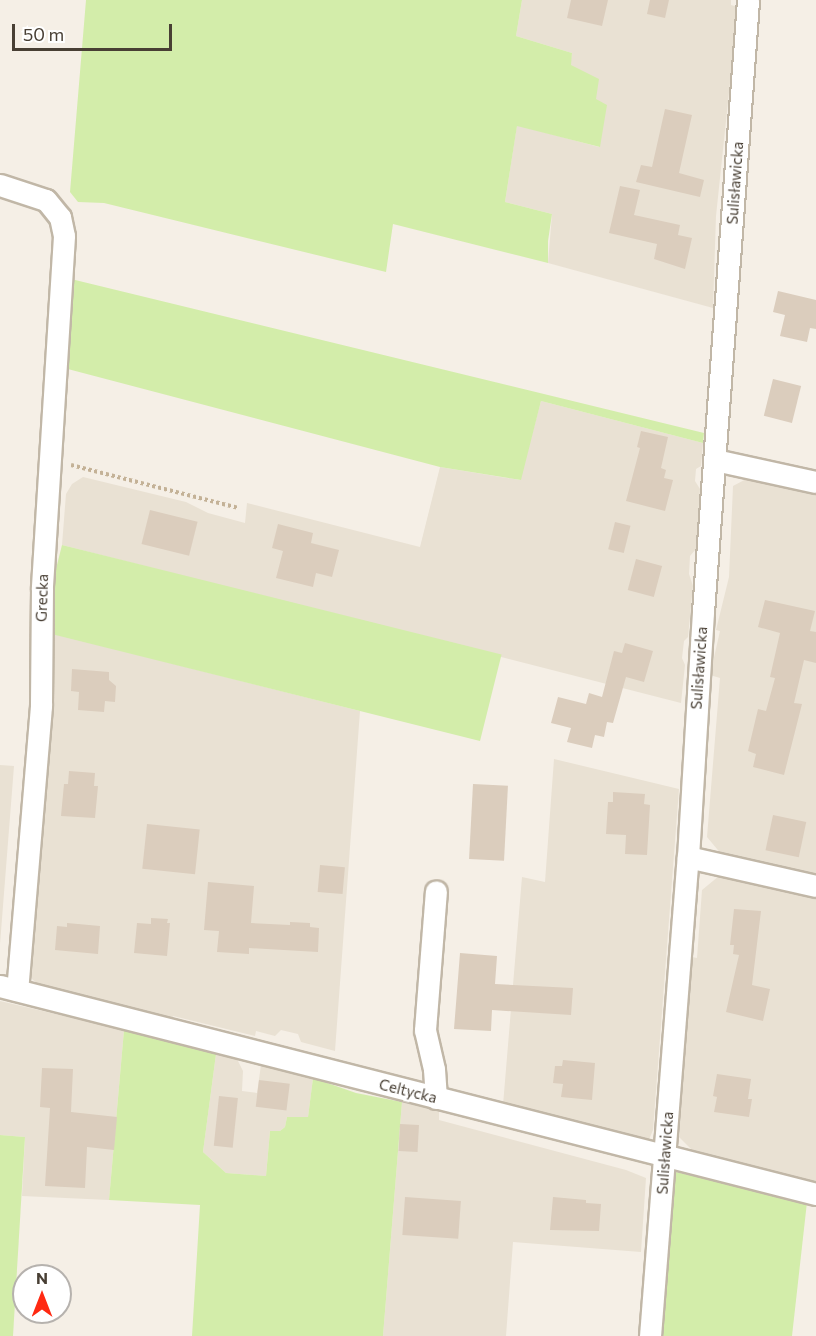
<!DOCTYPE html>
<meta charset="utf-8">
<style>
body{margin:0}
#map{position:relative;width:816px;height:1336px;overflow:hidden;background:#f5efe6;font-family:Commissioner,sans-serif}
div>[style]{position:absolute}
.residential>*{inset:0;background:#e9e1d3}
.green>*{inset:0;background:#d3edaa;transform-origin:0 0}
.building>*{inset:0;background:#dbcdbd;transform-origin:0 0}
.path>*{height:4px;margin-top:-2px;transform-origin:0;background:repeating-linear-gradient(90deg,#c4b297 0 3px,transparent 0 6px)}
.roads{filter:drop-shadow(2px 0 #c1b7a7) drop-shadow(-2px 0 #c1b7a7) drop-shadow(0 2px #c1b7a7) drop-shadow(0 -2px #c1b7a7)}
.minor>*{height:21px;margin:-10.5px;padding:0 10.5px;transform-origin:10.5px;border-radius:10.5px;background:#fff}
span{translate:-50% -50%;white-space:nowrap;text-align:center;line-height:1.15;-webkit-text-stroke:4.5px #fff;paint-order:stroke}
.street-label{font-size:15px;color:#483f34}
.north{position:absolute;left:12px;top:1264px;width:60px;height:60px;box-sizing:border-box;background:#fff;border:2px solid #b6b2ae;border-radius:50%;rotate:0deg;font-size:16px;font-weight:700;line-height:24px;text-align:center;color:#483f34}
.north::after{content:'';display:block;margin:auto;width:21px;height:27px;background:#ff2912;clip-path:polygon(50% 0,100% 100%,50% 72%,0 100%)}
.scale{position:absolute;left:12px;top:24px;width:160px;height:27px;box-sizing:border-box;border:3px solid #483f34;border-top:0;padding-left:8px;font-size:18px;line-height:21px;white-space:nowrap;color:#483f34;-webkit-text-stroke:4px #fff;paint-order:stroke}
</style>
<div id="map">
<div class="residential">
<i style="clip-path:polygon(522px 0,731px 0,731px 5px,738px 7px,716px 216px,713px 308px,548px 263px,552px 214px,505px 202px,517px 125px,599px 147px,596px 99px,570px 65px,572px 53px,516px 36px)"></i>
<i style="clip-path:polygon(541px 401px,703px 443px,701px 466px,696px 469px,695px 481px,700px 489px,696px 549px,690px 556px,689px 574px,693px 586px,688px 637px,684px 641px,682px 658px,685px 665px,681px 703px,62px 545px,66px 494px,72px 484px,83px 477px,186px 502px,208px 513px,245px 523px,247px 503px,420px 547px,440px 467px,520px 480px)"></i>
<i style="clip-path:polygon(750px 477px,816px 492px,816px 877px,722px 855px,707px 837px,720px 678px,710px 675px,720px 631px,716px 630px,729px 577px,733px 486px)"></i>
<i style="clip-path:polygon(55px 634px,360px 711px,335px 1051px,301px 1042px,298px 1034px,281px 1030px,275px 1036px,256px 1031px,255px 1036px,173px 1016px,172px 1021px,40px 986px,32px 979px,30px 969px)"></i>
<i style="clip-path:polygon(554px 759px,679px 789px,653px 1130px,648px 1142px,503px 1105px,522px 877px,545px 882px)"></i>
<i style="clip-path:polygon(0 765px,14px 766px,0 944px)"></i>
<i style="clip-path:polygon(719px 876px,816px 899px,816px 1184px,695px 1153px,679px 1137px,692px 957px,697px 958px,702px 890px)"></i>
<i style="clip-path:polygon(0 1001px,124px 1030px,109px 1200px,22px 1196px,25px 1137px,0 1135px)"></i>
<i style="clip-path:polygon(216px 1054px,237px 1059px,243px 1071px,242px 1091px,257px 1093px,261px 1065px,313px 1078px,308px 1117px,287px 1117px,285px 1127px,280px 1131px,270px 1131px,266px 1176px,226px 1173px,203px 1152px)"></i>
<i style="clip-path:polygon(402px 1102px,439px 1111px,439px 1120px,626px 1170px,646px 1178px,641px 1252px,513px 1242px,506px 1336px,383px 1336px)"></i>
</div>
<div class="green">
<i style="clip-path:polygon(86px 0,522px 0,516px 36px,572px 53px,571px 65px,599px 79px,596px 99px,607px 105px,600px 147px,517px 126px,505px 202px,552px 214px,548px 241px,548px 263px,393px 224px,386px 272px,104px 203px,78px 202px,70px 192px)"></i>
<i style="clip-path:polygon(71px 279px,704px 433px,703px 443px,541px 401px,521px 480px,440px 467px,64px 368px)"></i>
<i style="left:62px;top:545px;width:453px;height:89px;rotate:14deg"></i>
<i style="clip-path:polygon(124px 1030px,216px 1054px,203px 1152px,226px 1173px,266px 1176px,270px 1131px,280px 1131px,285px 1127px,287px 1117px,308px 1117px,313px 1078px,356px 1093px,402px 1102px,383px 1336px,192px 1336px,200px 1205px,109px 1200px)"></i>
<i style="clip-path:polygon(0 1135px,25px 1137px,13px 1336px,0 1336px)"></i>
<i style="clip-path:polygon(676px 1172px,807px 1202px,792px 1336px,658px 1336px,672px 1184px)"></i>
</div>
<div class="building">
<i style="clip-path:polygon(571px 0,608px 0,602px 26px,567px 18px)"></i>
<i style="clip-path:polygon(650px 0,669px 0,665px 18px,647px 14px)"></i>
<i style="clip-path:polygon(665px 109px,692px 115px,679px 173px,704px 180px,700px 197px,636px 182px,641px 165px,652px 167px)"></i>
<i style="clip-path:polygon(620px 186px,640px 190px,634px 215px,680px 225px,678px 235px,692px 238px,685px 269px,654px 259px,657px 244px,609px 233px)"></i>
<i style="clip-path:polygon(778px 291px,816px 300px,816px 329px,810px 328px,807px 342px,780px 336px,785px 315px,773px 312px)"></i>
<i style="left:773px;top:379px;width:29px;height:38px;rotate:14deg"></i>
<i style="clip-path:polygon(641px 431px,668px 437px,661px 468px,666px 470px,664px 478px,673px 480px,665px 511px,626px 501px,640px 448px,637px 447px)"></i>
<i style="left:150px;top:510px;width:49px;height:35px;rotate:14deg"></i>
<i style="left:615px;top:522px;width:16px;height:28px;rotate:14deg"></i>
<i style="clip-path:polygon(278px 524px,313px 533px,311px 543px,339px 550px,332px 577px,316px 573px,313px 587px,276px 578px,283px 551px,272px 548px)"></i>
<i style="left:636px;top:559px;width:27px;height:32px;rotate:15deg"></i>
<i style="clip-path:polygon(765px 600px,815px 611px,810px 631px,816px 632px,816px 663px,804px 660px,794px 703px,802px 704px,784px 775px,753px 767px,756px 754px,748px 751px,758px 709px,766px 711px,775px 678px,770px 677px,780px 633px,758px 627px)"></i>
<i style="clip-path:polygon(625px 643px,653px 651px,644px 682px,626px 677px,613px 723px,607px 722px,604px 737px,595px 735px,592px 748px,567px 742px,571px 728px,551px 723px,558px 697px,586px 704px,589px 693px,602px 697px,614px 651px,622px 653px)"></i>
<i style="clip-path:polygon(72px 669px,109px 672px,109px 680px,116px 686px,115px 702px,105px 701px,104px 712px,78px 710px,79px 692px,71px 691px)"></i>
<i style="clip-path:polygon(69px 771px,95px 773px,94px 786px,98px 786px,95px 818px,61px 816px,64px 784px,68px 784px)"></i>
<i style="left:473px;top:784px;width:35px;height:75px;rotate:3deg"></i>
<i style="clip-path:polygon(613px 792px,645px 794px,644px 804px,650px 805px,647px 855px,625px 854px,626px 835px,606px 834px,608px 802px,613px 802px)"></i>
<i style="left:773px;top:815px;width:34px;height:36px;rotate:12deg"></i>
<i style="left:147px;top:824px;width:53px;height:45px;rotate:6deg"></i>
<i style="left:320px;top:865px;width:25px;height:27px;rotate:5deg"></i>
<i style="clip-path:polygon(208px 882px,254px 886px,251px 923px,290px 925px,290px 922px,310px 923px,310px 927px,319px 928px,318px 952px,249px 948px,249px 954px,217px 952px,219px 931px,204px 930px)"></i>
<i style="clip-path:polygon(734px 909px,761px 911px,752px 985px,770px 989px,763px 1021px,726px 1012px,739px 955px,733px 954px,734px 945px,730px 945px)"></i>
<i style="clip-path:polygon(151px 918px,168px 919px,167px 923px,170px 923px,167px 956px,134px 953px,137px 923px,151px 924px)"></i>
<i style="clip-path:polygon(67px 923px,100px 926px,98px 954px,55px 950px,57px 926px,67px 927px)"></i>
<i style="clip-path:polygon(460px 953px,497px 956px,495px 984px,573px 988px,571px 1015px,492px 1010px,491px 1031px,454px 1029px)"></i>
<i style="clip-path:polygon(563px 1060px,595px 1063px,592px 1100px,561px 1097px,563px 1084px,553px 1083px,555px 1066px,562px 1066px)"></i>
<i style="clip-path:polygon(42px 1068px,73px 1069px,71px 1112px,117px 1117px,114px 1150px,87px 1147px,85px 1188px,45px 1186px,50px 1108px,40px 1107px)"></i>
<i style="clip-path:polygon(717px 1074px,751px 1079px,748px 1099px,752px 1099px,749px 1117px,714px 1112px,717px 1097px,713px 1096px)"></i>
<i style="left:259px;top:1080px;width:31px;height:27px;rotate:7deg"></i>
<i style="left:219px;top:1096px;width:19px;height:50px;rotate:6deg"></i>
<i style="left:400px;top:1124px;width:19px;height:27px;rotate:3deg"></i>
<i style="left:405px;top:1197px;width:56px;height:38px;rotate:4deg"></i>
<i style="clip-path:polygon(553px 1197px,586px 1200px,586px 1203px,601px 1204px,599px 1231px,550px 1230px)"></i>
</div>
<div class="path">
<i style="left:71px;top:465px;width:173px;rotate:14.4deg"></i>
</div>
<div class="roads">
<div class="minor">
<i style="left:0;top:185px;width:48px;rotate:18.1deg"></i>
<i style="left:46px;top:200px;width:22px;rotate:51deg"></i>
<i style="left:60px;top:217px;width:19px;rotate:78deg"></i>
<i style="left:64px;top:236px;width:354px;rotate:93.6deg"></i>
<i style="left:42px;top:589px;width:117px;rotate:90.5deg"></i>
<i style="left:41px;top:706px;width:285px;rotate:94.8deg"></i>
<i style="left:715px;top:460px;width:103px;rotate:12.3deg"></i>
<i style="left:688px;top:857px;width:131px;rotate:12.8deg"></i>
<i style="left:0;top:986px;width:842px;rotate:14.3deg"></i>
<i style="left:436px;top:1098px;width:29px;rotate:-94deg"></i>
<i style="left:434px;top:1069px;width:40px;rotate:-103deg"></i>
<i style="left:425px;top:1030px;width:139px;rotate:-85.5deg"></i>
<i style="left:650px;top:1336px;width:481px;rotate:-85.5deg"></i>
<i style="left:688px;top:857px;width:245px;rotate:-86.5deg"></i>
<i style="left:703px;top:612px;width:614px;rotate:-85.79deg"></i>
</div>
</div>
<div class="street-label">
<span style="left:735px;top:183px;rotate:-86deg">Sulisławicka</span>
<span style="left:42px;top:598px;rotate:-88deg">Grecka</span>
<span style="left:699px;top:668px;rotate:-86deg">Sulisławicka</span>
<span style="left:408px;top:1091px;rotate:14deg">Celtycka</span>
<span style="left:665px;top:1153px;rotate:-86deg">Sulisławicka</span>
</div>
<div class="north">N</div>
<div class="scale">50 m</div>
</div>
